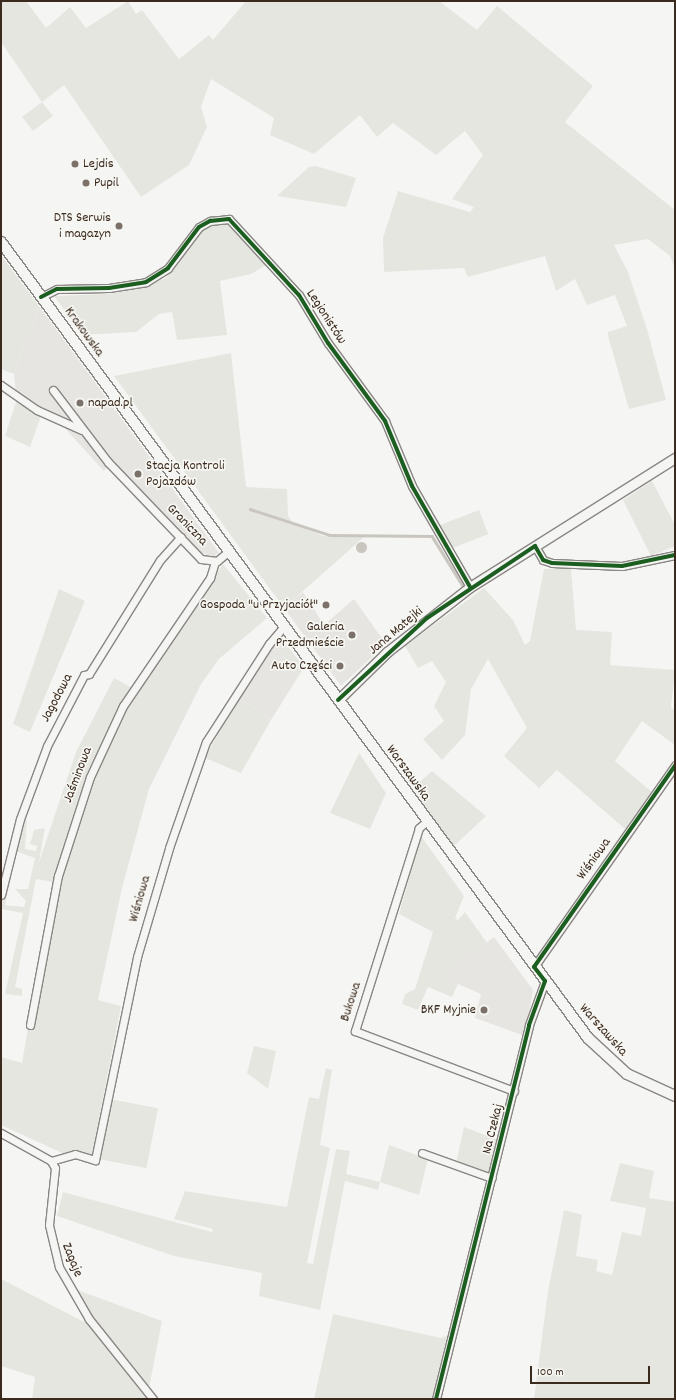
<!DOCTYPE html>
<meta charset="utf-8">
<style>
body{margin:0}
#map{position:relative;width:676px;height:1400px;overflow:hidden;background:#f5f5f3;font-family:Dekko,sans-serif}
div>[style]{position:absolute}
.built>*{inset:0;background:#e7e5e2}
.green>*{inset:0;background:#e6e6e1;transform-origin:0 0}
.water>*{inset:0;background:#c9c5bf}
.round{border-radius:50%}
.stream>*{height:2.5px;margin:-1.25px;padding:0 1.25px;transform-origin:1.25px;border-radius:1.25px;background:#c9c5bf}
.roads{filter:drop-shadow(1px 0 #8a8683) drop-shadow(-1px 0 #8a8683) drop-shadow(0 1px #8a8683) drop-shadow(0 -1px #8a8683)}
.minor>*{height:7px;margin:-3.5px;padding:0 3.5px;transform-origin:3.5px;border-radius:3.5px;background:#f5f5f3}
.tertiary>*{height:9px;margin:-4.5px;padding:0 4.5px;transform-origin:4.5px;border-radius:4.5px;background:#f5f5f3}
.secondary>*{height:10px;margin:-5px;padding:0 5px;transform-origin:5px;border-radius:5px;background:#f5f5f3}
.cycleway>*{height:4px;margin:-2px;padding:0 2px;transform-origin:2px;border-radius:2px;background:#1b5e20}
.dots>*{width:11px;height:11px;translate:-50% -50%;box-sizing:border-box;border:2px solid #f6f6f2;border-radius:50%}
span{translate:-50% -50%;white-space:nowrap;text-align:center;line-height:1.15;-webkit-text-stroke:3.5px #f6f6f2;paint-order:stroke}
.poi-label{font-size:14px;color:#3b2a1e}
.left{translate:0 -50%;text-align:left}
.right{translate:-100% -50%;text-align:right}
.street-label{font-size:14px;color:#3b2a1e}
.frame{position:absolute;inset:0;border:2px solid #3b2a1e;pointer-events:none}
.scale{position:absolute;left:530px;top:1366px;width:120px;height:18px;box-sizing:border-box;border:2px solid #3b2a1e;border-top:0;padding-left:5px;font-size:12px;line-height:14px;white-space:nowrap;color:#3b2a1e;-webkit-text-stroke:3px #f6f6f2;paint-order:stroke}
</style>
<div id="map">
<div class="built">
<i style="clip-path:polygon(39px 306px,143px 448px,219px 553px,212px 557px,200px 552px,112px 461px,104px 471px,60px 423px,23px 407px,16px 394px,14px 374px)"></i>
<i style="clip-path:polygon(303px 592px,324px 625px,354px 599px,386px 644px,341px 686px,284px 608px)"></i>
<i style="clip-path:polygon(274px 641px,298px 677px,271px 720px,238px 697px)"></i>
<i style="clip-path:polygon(494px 937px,533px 990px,525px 1036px,475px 1018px,481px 994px,442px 977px,457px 965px,455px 961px,464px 953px,467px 957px)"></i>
</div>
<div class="green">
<i style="clip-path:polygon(1px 1px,26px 1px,46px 28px,70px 7px,86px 28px,128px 1px,136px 14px,142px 10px,179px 59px,209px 35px,213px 40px,246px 1px,439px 1px,477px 30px,497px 6px,593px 86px,565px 122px,675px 210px,675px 269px,670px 256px,648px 239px,614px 245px,628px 272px,647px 329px,666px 400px,629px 409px,608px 336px,608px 332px,627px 326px,615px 295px,587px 305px,575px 279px,556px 291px,545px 256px,468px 277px,464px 268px,384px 272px,383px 238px,398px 191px,470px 212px,474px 207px,452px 199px,483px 155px,465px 131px,436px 155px,393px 123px,377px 137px,360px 115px,314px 154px,270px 135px,274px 118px,211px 79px,201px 107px,207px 127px,189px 165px,141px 197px,64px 85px,42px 102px,53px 116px,33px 131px,22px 117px,42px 102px,1px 42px)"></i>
<i style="clip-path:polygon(316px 166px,356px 178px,346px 207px,277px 196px,309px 167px)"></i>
<i style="clip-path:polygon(222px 223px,232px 225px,268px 264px,251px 274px,220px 281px,227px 335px,177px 340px,172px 312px,159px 314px,136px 332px,83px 335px,54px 296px,108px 294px,143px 288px,166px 278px,202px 228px)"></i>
<i style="clip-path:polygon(1px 255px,39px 306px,14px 374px,1px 369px)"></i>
<i style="clip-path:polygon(231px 353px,246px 487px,287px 489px,288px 516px,294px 524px,323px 536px,364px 537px,284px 608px,114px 376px)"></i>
<i style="clip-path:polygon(16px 402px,41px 416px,30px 447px,5px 436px)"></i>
<i style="clip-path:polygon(652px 481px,675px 525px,675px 546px,651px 556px,623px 500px)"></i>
<i style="left:479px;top:510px;width:26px;height:43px;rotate:69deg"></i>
<i style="clip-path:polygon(223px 564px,267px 618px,219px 659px,201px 684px,149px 789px,122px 888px,98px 1000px,121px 1006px,92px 1154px,62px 1153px,1px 1125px,1px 1057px,22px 1063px,28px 1028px,32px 1027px,61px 873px,79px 811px,117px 722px)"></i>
<i style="clip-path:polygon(571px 568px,576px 630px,612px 632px,610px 665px,675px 670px,671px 707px,675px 711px,675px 745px,642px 721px,615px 761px,653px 793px,625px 829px,557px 770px,539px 788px,504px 756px,527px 728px,488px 659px,471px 689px,465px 735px,442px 760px,423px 739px,444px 721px,434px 706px,446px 682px,432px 661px,418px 668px,405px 646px,484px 588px,513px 620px,525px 645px,530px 641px,544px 569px)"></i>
<i style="clip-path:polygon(59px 589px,85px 601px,30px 732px,13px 724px)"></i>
<i style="clip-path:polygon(279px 635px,304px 667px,298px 677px,274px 641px)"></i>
<i style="clip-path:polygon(114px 678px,132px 688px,94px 760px,56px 875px,52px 882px,36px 879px,15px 987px,22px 989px,22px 996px,5px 994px,23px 913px,1px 909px,1px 904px,8px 877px,11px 878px,5px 905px,24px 907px,26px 901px,15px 889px,28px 889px,35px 858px,15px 851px,23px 818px,27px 820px,25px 849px,36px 851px,37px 846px,30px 844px,34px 830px,45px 828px,39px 862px,76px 752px)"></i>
<i style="clip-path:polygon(238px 697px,271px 720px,241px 773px,205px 758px)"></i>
<i style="clip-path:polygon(359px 753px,386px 793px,370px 829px,330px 813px)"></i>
<i style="clip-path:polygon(432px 771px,486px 816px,453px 847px,413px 788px)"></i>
<i style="clip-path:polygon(421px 836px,464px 896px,455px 918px,458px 920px,465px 912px,487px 943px,467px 958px,464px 954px,455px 961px,458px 965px,442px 977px,458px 984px,452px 997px,428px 987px,418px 1010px,402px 1004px,405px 994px,415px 989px,433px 932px,399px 914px)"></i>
<i style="clip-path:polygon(254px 1046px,276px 1051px,268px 1089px,247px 1073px)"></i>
<i style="clip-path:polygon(326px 1068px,332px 1070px,320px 1145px,330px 1148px,307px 1263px,313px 1264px,336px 1149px,350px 1151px,346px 1174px,380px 1182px,389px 1145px,428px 1159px,419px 1195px,380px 1182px,378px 1190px,345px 1181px,320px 1310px,259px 1296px,262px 1273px,174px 1256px,57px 1216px,63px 1192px,212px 1232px,213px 1229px,174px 1219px,185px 1191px,287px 1207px,309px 1097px,319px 1099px)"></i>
<i style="left:110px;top:1099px;width:49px;height:61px;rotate:11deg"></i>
<i style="clip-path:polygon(464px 1127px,498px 1140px,490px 1174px,456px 1163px)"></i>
<i style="clip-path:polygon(620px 1163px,654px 1171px,649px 1198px,675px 1202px,675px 1399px,534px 1399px,548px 1291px,564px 1210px,582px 1215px,576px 1256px,598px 1260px,596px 1271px,612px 1275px,622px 1232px,641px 1236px,646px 1208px,610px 1201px)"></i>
<i style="clip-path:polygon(1px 1279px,88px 1324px,147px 1399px,32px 1399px,35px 1377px,1px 1366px)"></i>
<i style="clip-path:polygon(72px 1288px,162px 1321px,149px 1388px,94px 1319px)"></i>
<i style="clip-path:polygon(333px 1314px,441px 1338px,447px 1336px,433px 1399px,314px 1399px)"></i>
</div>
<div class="water">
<i class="round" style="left:355.5px;top:541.5px;width:11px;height:11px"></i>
</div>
<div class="stream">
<i style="left:250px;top:509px;width:84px;rotate:18deg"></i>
<i style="left:330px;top:535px;width:102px;rotate:0.6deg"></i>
<i style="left:432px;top:536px;width:59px;rotate:58.2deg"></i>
</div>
<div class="roads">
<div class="minor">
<i style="left:41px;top:297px;width:18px;rotate:-27deg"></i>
<i style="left:57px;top:289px;width:52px;rotate:-1.1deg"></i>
<i style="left:109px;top:288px;width:37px;rotate:-9deg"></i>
<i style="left:146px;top:282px;width:26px;rotate:-32deg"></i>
<i style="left:168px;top:268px;width:51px;rotate:-52.9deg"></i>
<i style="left:199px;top:227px;width:13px;rotate:-29deg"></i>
<i style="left:210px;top:221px;width:19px;rotate:-6deg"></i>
<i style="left:229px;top:219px;width:103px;rotate:47.4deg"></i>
<i style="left:299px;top:295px;width:56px;rotate:58.9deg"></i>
<i style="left:328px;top:343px;width:97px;rotate:53.8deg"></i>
<i style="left:385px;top:421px;width:70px;rotate:67.4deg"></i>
<i style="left:412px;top:486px;width:116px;rotate:60.1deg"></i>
<i style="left:1px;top:385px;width:44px;rotate:34.8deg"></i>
<i style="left:37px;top:410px;width:49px;rotate:24deg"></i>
<i style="left:53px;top:390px;width:91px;rotate:52.6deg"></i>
<i style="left:108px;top:462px;width:134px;rotate:46.2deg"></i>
<i style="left:201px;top:559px;width:16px;rotate:7deg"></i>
<i style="left:217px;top:561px;width:16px;rotate:-40deg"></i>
<i style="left:535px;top:546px;width:16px;rotate:60deg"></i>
<i style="left:543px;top:560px;width:9px;rotate:18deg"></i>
<i style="left:552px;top:563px;width:70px;rotate:2.5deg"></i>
<i style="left:622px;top:566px;width:54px;rotate:-11.7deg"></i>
<i style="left:427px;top:821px;width:11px;rotate:139deg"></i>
<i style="left:419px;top:828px;width:213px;rotate:107.5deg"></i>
<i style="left:355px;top:1031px;width:170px;rotate:20.7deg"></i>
<i style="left:1px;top:895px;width:78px;rotate:-76deg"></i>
<i style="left:20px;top:819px;width:78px;rotate:-69.7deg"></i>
<i style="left:47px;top:746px;width:80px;rotate:-62.5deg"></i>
<i style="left:84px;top:675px;width:5px;rotate:-11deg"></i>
<i style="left:89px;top:674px;width:134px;rotate:-58.1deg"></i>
<i style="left:160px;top:560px;width:31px;rotate:-48deg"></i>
<i style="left:534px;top:967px;width:246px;rotate:-55deg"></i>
<i style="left:30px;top:1025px;width:152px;rotate:-79.4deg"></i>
<i style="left:58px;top:876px;width:104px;rotate:-72.1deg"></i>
<i style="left:90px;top:777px;width:78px;rotate:-65.1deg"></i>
<i style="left:123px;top:706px;width:155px;rotate:-55.8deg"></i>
<i style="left:210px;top:578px;width:17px;rotate:-73deg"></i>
<i style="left:1px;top:1133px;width:57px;rotate:29.2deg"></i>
<i style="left:51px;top:1161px;width:8px;rotate:60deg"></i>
<i style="left:55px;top:1168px;width:57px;rotate:96deg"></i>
<i style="left:49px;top:1225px;width:43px;rotate:76.6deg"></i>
<i style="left:59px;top:1267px;width:60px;rotate:60deg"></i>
<i style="left:89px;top:1319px;width:102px;rotate:51.3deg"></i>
<i style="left:422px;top:1153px;width:74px;rotate:19.7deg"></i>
<i style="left:51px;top:1161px;width:25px;rotate:-16deg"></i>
<i style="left:75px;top:1154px;width:21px;rotate:17deg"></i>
<i style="left:95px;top:1160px;width:207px;rotate:-78.3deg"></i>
<i style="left:137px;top:957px;width:114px;rotate:-73.6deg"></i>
<i style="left:169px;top:848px;width:112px;rotate:-70.8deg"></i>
<i style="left:206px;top:742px;width:117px;rotate:-57.3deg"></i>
<i style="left:269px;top:644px;width:23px;rotate:-50deg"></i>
<i style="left:436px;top:1399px;width:385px;rotate:-76deg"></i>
<i style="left:529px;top:1025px;width:47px;rotate:-70deg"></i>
</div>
<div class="tertiary">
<i style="left:338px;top:700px;width:69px;rotate:-44.4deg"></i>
<i style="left:387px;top:652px;width:105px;rotate:-38.1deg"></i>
<i style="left:470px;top:587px;width:242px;rotate:-32.2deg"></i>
</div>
<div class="secondary">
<i style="left:1px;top:242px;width:989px;rotate:53.59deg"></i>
<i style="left:588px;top:1038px;width:53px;rotate:42.7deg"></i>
<i style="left:627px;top:1074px;width:53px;rotate:24.6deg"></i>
</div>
</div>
<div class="cycleway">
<i style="left:41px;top:297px;width:18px;rotate:-27deg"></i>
<i style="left:57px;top:289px;width:52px;rotate:-1.1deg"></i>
<i style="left:109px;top:288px;width:37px;rotate:-9deg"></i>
<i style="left:146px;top:282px;width:26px;rotate:-32deg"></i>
<i style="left:168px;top:268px;width:51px;rotate:-52.9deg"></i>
<i style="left:199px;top:227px;width:13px;rotate:-29deg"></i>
<i style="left:210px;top:221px;width:19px;rotate:-6deg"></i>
<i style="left:229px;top:219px;width:103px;rotate:47.4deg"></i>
<i style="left:299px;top:295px;width:56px;rotate:58.9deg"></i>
<i style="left:328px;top:343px;width:97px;rotate:53.8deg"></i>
<i style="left:385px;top:421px;width:70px;rotate:67.4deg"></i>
<i style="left:412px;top:486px;width:116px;rotate:60.1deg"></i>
<i style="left:338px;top:700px;width:121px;rotate:-42.7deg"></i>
<i style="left:427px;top:618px;width:130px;rotate:-33.7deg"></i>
<i style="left:535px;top:546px;width:16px;rotate:60deg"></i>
<i style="left:543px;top:560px;width:9px;rotate:18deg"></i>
<i style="left:552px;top:563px;width:70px;rotate:2.5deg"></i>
<i style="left:622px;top:566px;width:54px;rotate:-11.7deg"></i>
<i style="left:436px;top:1399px;width:385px;rotate:-76deg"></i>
<i style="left:529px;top:1025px;width:47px;rotate:-70deg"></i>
<i style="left:545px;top:981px;width:18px;rotate:-128deg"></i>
<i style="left:534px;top:967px;width:246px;rotate:-55deg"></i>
</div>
<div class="dots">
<i style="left:75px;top:164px;background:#7c7169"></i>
<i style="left:86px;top:183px;background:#7c7169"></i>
<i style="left:119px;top:226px;background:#7c7169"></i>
<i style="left:80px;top:403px;background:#7c7169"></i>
<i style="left:138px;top:474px;background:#7c7169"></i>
<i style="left:326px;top:605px;background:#7c7169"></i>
<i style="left:352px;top:635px;background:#7c7169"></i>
<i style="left:340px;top:666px;background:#7c7169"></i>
<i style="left:484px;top:1010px;background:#7c7169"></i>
</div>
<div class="poi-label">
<span class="left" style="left:83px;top:164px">Lejdis</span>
<span class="left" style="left:94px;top:183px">Pupil</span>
<span class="right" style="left:111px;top:226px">DTS Serwis<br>i magazyn</span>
<span class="left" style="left:88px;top:403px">napad.pl</span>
<span class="left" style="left:146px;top:474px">Stacja Kontroli<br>Pojazdów</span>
<span class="right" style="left:318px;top:605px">Gospoda "u Przyjaciół"</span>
<span class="right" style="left:344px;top:635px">Galeria<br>Przedmieście</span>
<span class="right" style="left:332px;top:666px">Auto Części</span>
<span class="right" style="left:476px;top:1010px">BKF Myjnie</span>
</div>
<div class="street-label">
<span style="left:326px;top:317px;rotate:57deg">Legionistów</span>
<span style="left:84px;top:332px;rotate:54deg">Krakowska</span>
<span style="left:187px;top:525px;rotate:46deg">Graniczna</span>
<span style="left:396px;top:631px;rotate:-40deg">Jana Matejki</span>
<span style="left:57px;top:698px;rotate:-62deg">Jagodowa</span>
<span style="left:408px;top:773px;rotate:54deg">Warszawska</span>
<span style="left:78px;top:775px;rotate:-69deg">Jaśminowa</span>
<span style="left:594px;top:859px;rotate:-54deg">Wiśniowa</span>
<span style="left:140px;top:899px;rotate:-74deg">Wiśniowa</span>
<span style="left:351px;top:1002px;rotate:-72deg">Bukowa</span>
<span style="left:603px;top:1030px;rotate:48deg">Warszawska</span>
<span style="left:493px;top:1129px;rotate:-76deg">Na Czekaj</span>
<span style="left:72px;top:1260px;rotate:68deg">Zagaje</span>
</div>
<div class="frame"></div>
<div class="scale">100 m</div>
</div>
